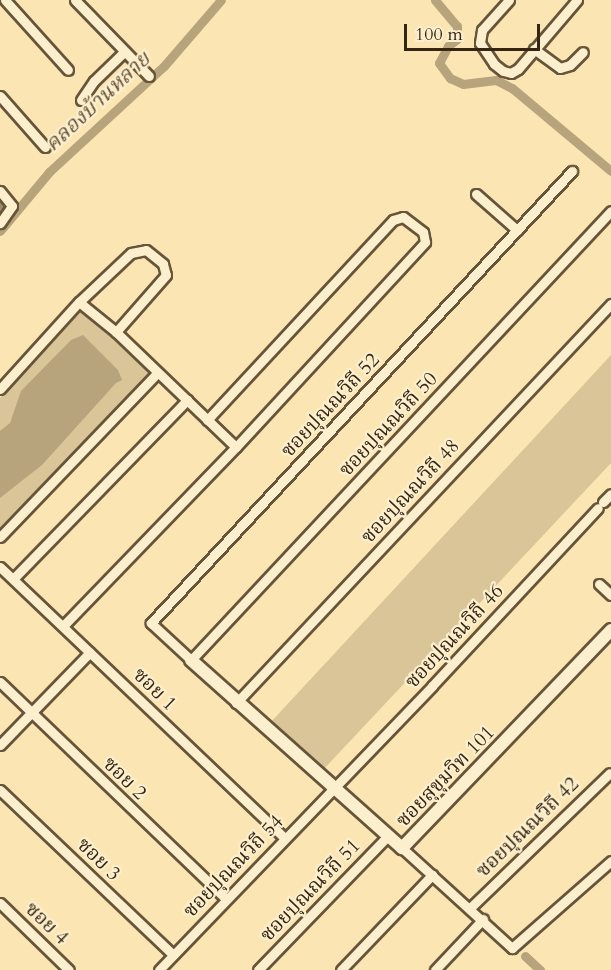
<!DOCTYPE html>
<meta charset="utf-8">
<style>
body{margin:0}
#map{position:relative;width:611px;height:970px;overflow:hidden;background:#fbe6b3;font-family:Cardo,"Noto Serif Thai",serif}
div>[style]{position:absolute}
.green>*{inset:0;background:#dac598}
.water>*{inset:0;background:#b8a47c}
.canal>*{height:9px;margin:-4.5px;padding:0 4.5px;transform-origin:4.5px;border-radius:4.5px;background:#b8a47c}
.building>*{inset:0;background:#9c8966}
.roads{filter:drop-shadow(2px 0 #67553a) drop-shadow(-2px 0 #67553a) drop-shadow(0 2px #67553a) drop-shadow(0 -2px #67553a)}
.street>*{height:9px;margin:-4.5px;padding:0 4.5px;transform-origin:4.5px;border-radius:4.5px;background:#fcefce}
.secondary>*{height:12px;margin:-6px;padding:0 6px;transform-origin:6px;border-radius:6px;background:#fcefce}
span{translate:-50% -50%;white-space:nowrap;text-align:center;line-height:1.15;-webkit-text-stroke:4.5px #fcefce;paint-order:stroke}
.street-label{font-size:20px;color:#362512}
.water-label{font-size:21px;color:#645137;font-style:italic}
.scale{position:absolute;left:404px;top:24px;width:136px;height:27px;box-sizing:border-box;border:3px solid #362512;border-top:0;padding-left:8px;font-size:18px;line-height:21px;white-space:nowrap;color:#362512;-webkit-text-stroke:4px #fcefce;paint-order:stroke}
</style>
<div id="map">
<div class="green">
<i style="clip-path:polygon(78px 312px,85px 313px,149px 373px,0 530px,0 398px)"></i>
<i style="clip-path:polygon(611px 355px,611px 463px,322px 771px,270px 723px)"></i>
</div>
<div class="water">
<i style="clip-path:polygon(83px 335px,118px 370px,122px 380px,116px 383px,42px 465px,0 498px,0 431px,10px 423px,21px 391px,71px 340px)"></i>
</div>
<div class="canal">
<i style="left:435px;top:0;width:34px;rotate:50deg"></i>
<i style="left:457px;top:26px;width:13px;rotate:90deg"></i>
<i style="left:457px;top:39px;width:11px;rotate:142deg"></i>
<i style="left:448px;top:46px;width:19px;rotate:118deg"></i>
<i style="left:439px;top:63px;width:19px;rotate:54deg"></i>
<i style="left:450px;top:78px;width:14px;rotate:25deg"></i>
<i style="left:463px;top:84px;width:33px;rotate:-7deg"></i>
<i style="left:496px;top:80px;width:18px;rotate:27deg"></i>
<i style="left:512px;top:88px;width:129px;rotate:40deg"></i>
<i style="left:0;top:231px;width:77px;rotate:-50.3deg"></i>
<i style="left:49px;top:172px;width:156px;rotate:-42.7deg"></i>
<i style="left:164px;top:66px;width:87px;rotate:-49.2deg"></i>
<i style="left:525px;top:956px;width:21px;rotate:43deg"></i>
</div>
<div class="building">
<i style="clip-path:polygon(0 184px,14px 201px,0 217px)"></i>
</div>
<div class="roads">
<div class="street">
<i style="left:5px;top:0;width:94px;rotate:48deg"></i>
<i style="left:75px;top:0;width:106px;rotate:45.8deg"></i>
<i style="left:509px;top:0;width:40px;rotate:132deg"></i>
<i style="left:482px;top:30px;width:13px;rotate:99deg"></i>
<i style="left:480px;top:43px;width:25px;rotate:56deg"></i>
<i style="left:494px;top:64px;width:11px;rotate:38deg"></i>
<i style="left:503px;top:71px;width:8px;rotate:14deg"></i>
<i style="left:511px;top:73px;width:8px;rotate:-30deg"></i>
<i style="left:518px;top:69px;width:91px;rotate:-49.5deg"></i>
<i style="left:534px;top:49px;width:32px;rotate:36deg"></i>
<i style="left:560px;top:68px;width:10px;rotate:-17deg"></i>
<i style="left:570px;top:65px;width:18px;rotate:-45deg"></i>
<i style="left:0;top:96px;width:68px;rotate:48.6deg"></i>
<i style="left:81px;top:100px;width:23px;rotate:-56deg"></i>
<i style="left:94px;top:81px;width:42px;rotate:-44deg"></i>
<i style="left:572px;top:171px;width:618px;rotate:132.97deg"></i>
<i style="left:151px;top:623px;width:54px;rotate:42.8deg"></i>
<i style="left:191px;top:660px;width:615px;rotate:-46.91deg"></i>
<i style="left:0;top:191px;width:19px;rotate:51deg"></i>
<i style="left:12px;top:206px;width:21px;rotate:125deg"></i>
<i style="left:476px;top:194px;width:55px;rotate:41.3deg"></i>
<i style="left:79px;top:302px;width:48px;rotate:39deg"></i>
<i style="left:116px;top:332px;width:166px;rotate:43.8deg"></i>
<i style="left:0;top:389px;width:118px;rotate:-47.8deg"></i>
<i style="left:79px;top:302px;width:71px;rotate:-43.3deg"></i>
<i style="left:131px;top:253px;width:15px;rotate:-11deg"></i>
<i style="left:146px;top:250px;width:22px;rotate:39deg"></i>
<i style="left:163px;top:264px;width:11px;rotate:75deg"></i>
<i style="left:166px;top:275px;width:76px;rotate:131.3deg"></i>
<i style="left:603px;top:502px;width:11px;rotate:-45deg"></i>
<i style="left:0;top:537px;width:227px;rotate:-46.2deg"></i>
<i style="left:0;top:567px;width:393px;rotate:43.6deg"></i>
<i style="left:13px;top:579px;width:250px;rotate:-45.8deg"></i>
<i style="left:599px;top:584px;width:16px;rotate:43deg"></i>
<i style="left:63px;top:626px;width:249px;rotate:-46deg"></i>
<i style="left:236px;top:447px;width:279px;rotate:-47.3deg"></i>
<i style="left:425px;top:242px;width:10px;rotate:-101deg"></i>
<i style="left:423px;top:232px;width:25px;rotate:-143deg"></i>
<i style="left:403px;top:217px;width:10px;rotate:163deg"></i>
<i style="left:393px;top:220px;width:273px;rotate:132.9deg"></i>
<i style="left:0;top:682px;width:313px;rotate:43.8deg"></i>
<i style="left:236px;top:703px;width:548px;rotate:-46.78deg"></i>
<i style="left:0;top:745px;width:129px;rotate:-45.9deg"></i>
<i style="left:0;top:790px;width:239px;rotate:43.6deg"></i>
<i style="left:402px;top:848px;width:149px;rotate:42.3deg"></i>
<i style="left:512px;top:948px;width:132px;rotate:-41.3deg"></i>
<i style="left:0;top:903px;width:96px;rotate:44.2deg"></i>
<i style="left:470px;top:908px;width:194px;rotate:-44deg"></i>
<i style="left:159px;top:970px;width:394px;rotate:-46.1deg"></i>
<i style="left:432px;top:686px;width:243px;rotate:-47deg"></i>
<i style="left:258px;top:970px;width:187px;rotate:-45.9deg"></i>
<i style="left:341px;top:970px;width:132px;rotate:-46.2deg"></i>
<i style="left:435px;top:970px;width:70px;rotate:-46.7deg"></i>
</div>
<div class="secondary">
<i style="left:191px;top:660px;width:283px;rotate:41.7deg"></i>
<i style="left:402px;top:848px;width:302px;rotate:-46.2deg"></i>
</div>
</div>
<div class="street-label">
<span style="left:330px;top:405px;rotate:-47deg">ซอยปุณณวิถี 52</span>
<span style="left:388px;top:424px;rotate:-47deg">ซอยปุณณวิถี 50</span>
<span style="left:410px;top:491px;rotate:-47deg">ซอยปุณณวิถี 48</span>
<span style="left:454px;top:636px;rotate:-47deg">ซอยปุณณวิถี 46</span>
<span style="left:155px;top:689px;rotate:44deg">ซอย 1</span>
<span style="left:445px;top:776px;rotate:-46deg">ซอยสุขุมวิท 101</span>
<span style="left:125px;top:778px;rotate:44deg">ซอย 2</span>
<span style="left:527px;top:827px;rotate:-44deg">ซอยปุณณวิถี 42</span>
<span style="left:99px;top:859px;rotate:44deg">ซอย 3</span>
<span style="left:233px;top:866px;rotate:-46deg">ซอยปุณณวิถี 54</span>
<span style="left:310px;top:890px;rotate:-46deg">ซอยปุณณวิถี 51</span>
<span style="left:47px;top:923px;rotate:44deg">ซอย 4</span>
</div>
<div class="water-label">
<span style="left:98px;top:102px;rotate:-43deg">คลองบ้านหลาย</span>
</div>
<div class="scale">100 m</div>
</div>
